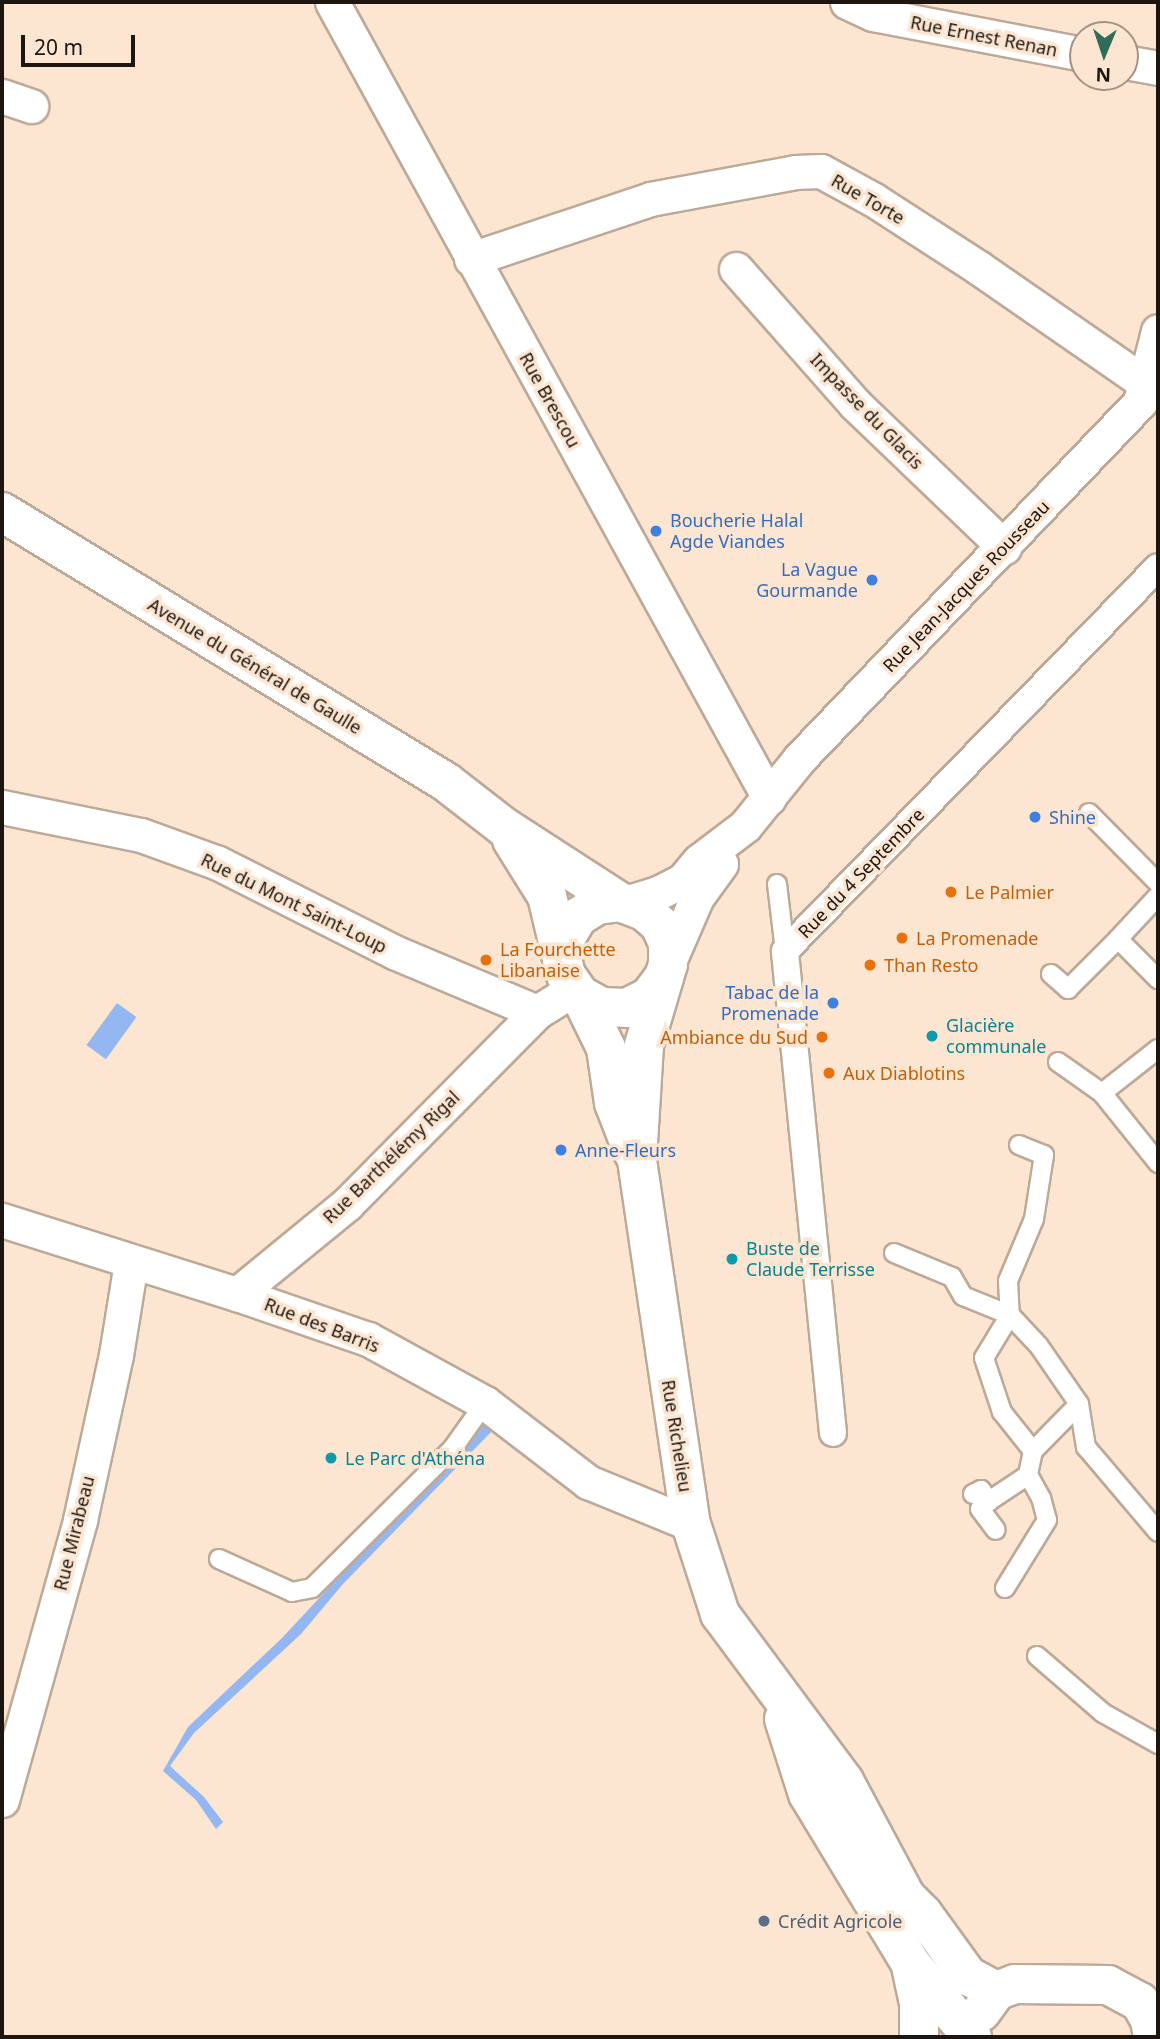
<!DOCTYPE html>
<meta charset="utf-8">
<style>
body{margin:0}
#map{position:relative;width:1160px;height:2039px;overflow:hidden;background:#fce6d2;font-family:"Noto Sans",sans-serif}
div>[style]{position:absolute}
.water>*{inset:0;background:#95b7f1;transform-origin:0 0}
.roads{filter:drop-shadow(2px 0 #bda997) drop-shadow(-2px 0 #bda997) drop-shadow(0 2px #bda997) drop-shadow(0 -2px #bda997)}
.service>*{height:18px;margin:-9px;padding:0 9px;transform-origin:9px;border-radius:9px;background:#fff}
.pedestrian>*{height:26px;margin:-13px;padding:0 13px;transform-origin:13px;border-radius:13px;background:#fff}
.minor>*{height:33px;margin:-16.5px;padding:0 16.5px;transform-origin:16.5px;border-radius:16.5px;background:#fff}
.secondary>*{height:38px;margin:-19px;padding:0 19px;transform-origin:19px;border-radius:19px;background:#fff}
.dots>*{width:19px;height:19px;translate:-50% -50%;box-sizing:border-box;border:4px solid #fce6d2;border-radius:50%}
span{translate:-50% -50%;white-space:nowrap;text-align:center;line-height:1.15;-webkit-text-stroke:7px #fce6d2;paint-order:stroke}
.street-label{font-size:18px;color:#1d150f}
.shop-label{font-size:18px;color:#366cbe}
.left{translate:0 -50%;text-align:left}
.right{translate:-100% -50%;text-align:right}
.food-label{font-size:18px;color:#c56008}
.culture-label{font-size:18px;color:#0d838f}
.service-label{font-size:18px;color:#4e5e75}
.frame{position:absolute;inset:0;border:4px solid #1d150f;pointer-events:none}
.north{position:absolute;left:1069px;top:21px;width:70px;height:70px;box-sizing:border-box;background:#fce6d2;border:2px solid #a39284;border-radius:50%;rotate:182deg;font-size:19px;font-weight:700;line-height:28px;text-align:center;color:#1d150f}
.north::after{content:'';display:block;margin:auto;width:24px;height:32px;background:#2f6d59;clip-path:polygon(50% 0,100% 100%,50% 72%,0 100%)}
.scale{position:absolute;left:21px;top:35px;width:114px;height:32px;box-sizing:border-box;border:4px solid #1d150f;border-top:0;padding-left:9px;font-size:21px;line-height:24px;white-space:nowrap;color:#1d150f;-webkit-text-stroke:5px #fce6d2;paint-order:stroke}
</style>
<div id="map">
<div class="water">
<i style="left:117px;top:1003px;width:24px;height:52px;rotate:36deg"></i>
<i style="clip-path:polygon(485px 1420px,495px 1428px,343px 1584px,301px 1634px,194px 1733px,170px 1766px,204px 1797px,223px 1822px,216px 1829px,196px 1800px,163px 1771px,188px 1727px,282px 1638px)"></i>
</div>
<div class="roads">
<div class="service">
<i style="left:1089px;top:813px;width:98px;rotate:45.4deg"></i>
<i style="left:777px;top:884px;width:67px;rotate:83.2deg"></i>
<i style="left:1158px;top:896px;width:59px;rotate:132.9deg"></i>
<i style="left:1118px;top:939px;width:57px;rotate:45deg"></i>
<i style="left:1051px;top:974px;width:23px;rotate:41deg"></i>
<i style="left:1068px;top:989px;width:71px;rotate:-45deg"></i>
<i style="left:1058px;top:1062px;width:54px;rotate:35.2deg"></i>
<i style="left:1102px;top:1093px;width:90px;rotate:51.3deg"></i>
<i style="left:1102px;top:1093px;width:71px;rotate:-38.2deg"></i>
<i style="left:1019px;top:1145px;width:27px;rotate:22deg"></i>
<i style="left:1044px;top:1155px;width:65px;rotate:98.9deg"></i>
<i style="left:1034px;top:1219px;width:67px;rotate:112.8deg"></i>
<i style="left:1008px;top:1281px;width:34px;rotate:87deg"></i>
<i style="left:1010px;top:1315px;width:50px;rotate:121.2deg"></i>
<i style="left:984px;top:1358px;width:57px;rotate:71.6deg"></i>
<i style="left:1002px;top:1412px;width:50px;rotate:51.5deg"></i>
<i style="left:1033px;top:1451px;width:25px;rotate:102deg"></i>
<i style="left:894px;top:1253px;width:63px;rotate:22.5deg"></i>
<i style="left:952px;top:1277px;width:22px;rotate:60deg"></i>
<i style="left:963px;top:1296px;width:51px;rotate:22deg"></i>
<i style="left:1010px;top:1315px;width:42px;rotate:46.9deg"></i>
<i style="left:1039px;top:1346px;width:70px;rotate:55.4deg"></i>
<i style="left:1079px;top:1404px;width:44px;rotate:80.8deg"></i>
<i style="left:1086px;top:1447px;width:111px;rotate:49.7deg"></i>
<i style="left:1033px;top:1451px;width:66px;rotate:-45.6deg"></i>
<i style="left:973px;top:1494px;width:9px;rotate:-27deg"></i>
<i style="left:981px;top:1490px;width:14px;rotate:54deg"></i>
<i style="left:989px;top:1501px;width:47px;rotate:-33.7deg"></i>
<i style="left:989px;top:1501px;width:12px;rotate:138deg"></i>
<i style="left:980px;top:1509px;width:26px;rotate:53deg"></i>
<i style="left:219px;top:1559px;width:80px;rotate:24.3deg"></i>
<i style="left:292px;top:1592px;width:20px;rotate:-11deg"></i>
<i style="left:312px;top:1588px;width:199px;rotate:-44.8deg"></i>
<i style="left:453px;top:1448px;width:55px;rotate:-54.6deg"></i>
<i style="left:1005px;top:1588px;width:80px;rotate:-58.3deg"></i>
<i style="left:1047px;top:1520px;width:23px;rotate:-105deg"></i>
<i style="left:1041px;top:1498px;width:26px;rotate:-119deg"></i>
<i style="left:1037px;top:1656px;width:87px;rotate:40.8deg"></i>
<i style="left:1103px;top:1713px;width:63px;rotate:29.4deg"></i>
</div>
<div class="pedestrian">
<i style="left:833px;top:1433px;width:484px;rotate:-95.7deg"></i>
<i style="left:785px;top:951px;width:535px;rotate:-45.83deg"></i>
</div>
<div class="minor">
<i style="left:332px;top:2px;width:908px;rotate:61.23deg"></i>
<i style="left:847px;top:2px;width:29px;rotate:25deg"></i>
<i style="left:873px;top:14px;width:214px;rotate:10.8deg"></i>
<i style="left:1125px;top:62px;width:34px;rotate:10deg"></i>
<i style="left:2px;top:96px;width:31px;rotate:19deg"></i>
<i style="left:471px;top:259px;width:189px;rotate:-18.5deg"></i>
<i style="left:650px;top:199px;width:147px;rotate:-10.5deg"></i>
<i style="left:795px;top:172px;width:26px;rotate:-2deg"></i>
<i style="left:821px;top:171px;width:60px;rotate:28.7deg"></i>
<i style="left:874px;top:200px;width:125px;rotate:32.9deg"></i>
<i style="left:979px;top:268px;width:202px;rotate:34.7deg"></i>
<i style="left:736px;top:269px;width:180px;rotate:48.6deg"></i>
<i style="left:855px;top:404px;width:207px;rotate:43.8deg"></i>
<i style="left:2px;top:807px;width:142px;rotate:11.4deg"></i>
<i style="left:141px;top:835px;width:82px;rotate:20deg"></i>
<i style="left:218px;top:863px;width:197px;rotate:26.8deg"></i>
<i style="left:394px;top:952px;width:155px;rotate:22.8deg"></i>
<i style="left:537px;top:1012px;width:44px;rotate:-31.9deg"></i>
<i style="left:625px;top:903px;width:34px;rotate:-17deg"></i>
<i style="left:658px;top:893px;width:27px;rotate:-27deg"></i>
<i style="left:682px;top:881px;width:26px;rotate:-50deg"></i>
<i style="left:699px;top:861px;width:58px;rotate:-37.3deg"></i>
<i style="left:745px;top:826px;width:87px;rotate:-51deg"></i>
<i style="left:800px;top:758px;width:492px;rotate:-46.3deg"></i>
<i style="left:1140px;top:402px;width:73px;rotate:-75.8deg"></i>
<i style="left:668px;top:964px;width:73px;rotate:-66.6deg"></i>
<i style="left:697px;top:897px;width:41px;rotate:-54deg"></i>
<i style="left:2px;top:1220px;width:246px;rotate:17.5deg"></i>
<i style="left:237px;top:1294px;width:139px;rotate:19deg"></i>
<i style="left:368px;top:1339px;width:133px;rotate:28.7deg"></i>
<i style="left:485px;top:1403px;width:130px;rotate:37.5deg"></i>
<i style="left:588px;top:1482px;width:111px;rotate:22.2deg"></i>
<i style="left:237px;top:1294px;width:142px;rotate:-39.3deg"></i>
<i style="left:347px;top:1204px;width:270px;rotate:-45.3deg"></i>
<i style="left:2px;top:1800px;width:291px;rotate:-74.4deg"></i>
<i style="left:80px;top:1520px;width:169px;rotate:-77.7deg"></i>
<i style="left:116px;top:1355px;width:94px;rotate:-80.8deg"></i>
</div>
<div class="secondary">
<i style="left:2px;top:512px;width:520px;rotate:31.3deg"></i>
<i style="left:446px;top:782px;width:73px;rotate:37.8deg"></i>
<i style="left:504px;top:827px;width:138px;rotate:32.9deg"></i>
<i style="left:512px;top:840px;width:66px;rotate:58deg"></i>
<i style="left:547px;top:896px;width:81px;rotate:76.5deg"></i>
<i style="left:566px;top:975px;width:24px;rotate:55deg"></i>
<i style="left:580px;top:995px;width:25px;rotate:29deg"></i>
<i style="left:602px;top:1007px;width:25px;rotate:2deg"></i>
<i style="left:627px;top:1008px;width:25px;rotate:-27deg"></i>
<i style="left:649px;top:997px;width:25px;rotate:-53deg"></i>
<i style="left:562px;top:959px;width:22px;rotate:-80deg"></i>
<i style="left:566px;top:937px;width:23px;rotate:-59deg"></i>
<i style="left:578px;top:917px;width:22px;rotate:-32deg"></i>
<i style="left:597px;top:905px;width:23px;rotate:-7deg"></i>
<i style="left:620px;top:902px;width:26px;rotate:21deg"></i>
<i style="left:644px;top:911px;width:21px;rotate:41deg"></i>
<i style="left:660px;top:925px;width:20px;rotate:66deg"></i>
<i style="left:668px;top:943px;width:21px;rotate:90deg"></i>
<i style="left:668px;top:964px;width:84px;rotate:106.5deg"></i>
<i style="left:644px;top:1045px;width:115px;rotate:93.5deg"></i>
<i style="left:637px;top:1160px;width:368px;rotate:81.6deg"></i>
<i style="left:691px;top:1524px;width:95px;rotate:72.1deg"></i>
<i style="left:720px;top:1614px;width:208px;rotate:53.4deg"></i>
<i style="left:844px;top:1781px;width:132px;rotate:61.9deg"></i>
<i style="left:906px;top:1897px;width:24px;rotate:45deg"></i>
<i style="left:923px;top:1914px;width:77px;rotate:54deg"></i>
<i style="left:968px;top:1976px;width:32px;rotate:28deg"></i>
<i style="left:580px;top:995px;width:59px;rotate:63.9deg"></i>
<i style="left:606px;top:1048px;width:56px;rotate:81.7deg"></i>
<i style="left:614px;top:1103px;width:53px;rotate:68.8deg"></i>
<i style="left:784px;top:1719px;width:79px;rotate:72.3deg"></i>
<i style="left:808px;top:1794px;width:199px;rotate:58.8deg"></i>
<i style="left:911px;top:1964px;width:95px;rotate:50.1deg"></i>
<i style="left:911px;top:1966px;width:40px;rotate:78deg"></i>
<i style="left:919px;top:2005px;width:32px;rotate:90deg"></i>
<i style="left:981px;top:2012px;width:26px;rotate:-54deg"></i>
<i style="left:996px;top:1991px;width:20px;rotate:-20deg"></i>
<i style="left:1015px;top:1984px;width:93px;rotate:0.6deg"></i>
<i style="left:1108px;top:1985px;width:36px;rotate:28deg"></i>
<i style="left:1140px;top:2002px;width:21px;rotate:61deg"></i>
<i style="left:1150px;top:2020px;width:17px;rotate:80deg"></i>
</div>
</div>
<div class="dots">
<i style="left:656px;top:531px;background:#3f7fe0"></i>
<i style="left:872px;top:580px;background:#3f7fe0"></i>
<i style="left:1035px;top:817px;background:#3f7fe0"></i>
<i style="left:951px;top:892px;background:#e8710a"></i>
<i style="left:902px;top:938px;background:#e8710a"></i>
<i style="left:486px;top:960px;background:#e8710a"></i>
<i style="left:870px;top:965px;background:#e8710a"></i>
<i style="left:833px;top:1003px;background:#3f7fe0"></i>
<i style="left:932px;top:1036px;background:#0f9aa8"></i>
<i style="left:822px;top:1037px;background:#e8710a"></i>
<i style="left:829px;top:1073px;background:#e8710a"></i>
<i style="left:561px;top:1150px;background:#3f7fe0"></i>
<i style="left:732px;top:1259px;background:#0f9aa8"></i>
<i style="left:331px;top:1458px;background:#0f9aa8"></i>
<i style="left:764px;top:1921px;background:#5c6f8a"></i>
</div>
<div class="street-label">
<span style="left:984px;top:36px;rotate:11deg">Rue Ernest Renan</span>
<span style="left:868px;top:199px;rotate:30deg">Rue Torte</span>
<span style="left:550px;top:400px;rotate:61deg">Rue Brescou</span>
<span style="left:867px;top:411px;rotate:46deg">Impasse du Glacis</span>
<span style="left:966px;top:586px;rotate:-46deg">Rue Jean-Jacques Rousseau</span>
<span style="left:255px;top:666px;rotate:31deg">Avenue du Général de Gaulle</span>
<span style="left:861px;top:873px;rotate:-46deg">Rue du 4 Septembre</span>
<span style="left:294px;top:903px;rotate:26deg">Rue du Mont Saint-Loup</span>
<span style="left:391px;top:1157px;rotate:-44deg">Rue Barthélémy Rigal</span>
<span style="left:322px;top:1325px;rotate:21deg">Rue des Barris</span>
<span style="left:677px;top:1436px;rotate:81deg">Rue Richelieu</span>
<span style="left:74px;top:1533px;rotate:-76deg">Rue Mirabeau</span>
</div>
<div class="shop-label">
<span class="left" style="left:670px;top:531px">Boucherie Halal<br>Agde Viandes</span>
<span class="right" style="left:858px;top:580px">La Vague<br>Gourmande</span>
<span class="left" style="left:1049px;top:817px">Shine</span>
<span class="right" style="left:819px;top:1003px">Tabac de la<br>Promenade</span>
<span class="left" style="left:575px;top:1150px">Anne-Fleurs</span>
</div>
<div class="food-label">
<span class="left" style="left:965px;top:892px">Le Palmier</span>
<span class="left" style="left:916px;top:938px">La Promenade</span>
<span class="left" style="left:500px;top:960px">La Fourchette<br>Libanaise</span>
<span class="left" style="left:884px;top:965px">Than Resto</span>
<span class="right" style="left:808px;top:1037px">Ambiance du Sud</span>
<span class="left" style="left:843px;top:1073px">Aux Diablotins</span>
</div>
<div class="culture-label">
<span class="left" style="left:946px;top:1036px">Glacière<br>communale</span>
<span class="left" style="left:746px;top:1259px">Buste de<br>Claude Terrisse</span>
<span class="left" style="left:345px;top:1458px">Le Parc d'Athéna</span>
</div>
<div class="service-label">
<span class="left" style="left:778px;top:1921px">Crédit Agricole</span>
</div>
<div class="frame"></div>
<div class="north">N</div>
<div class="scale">20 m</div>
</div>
